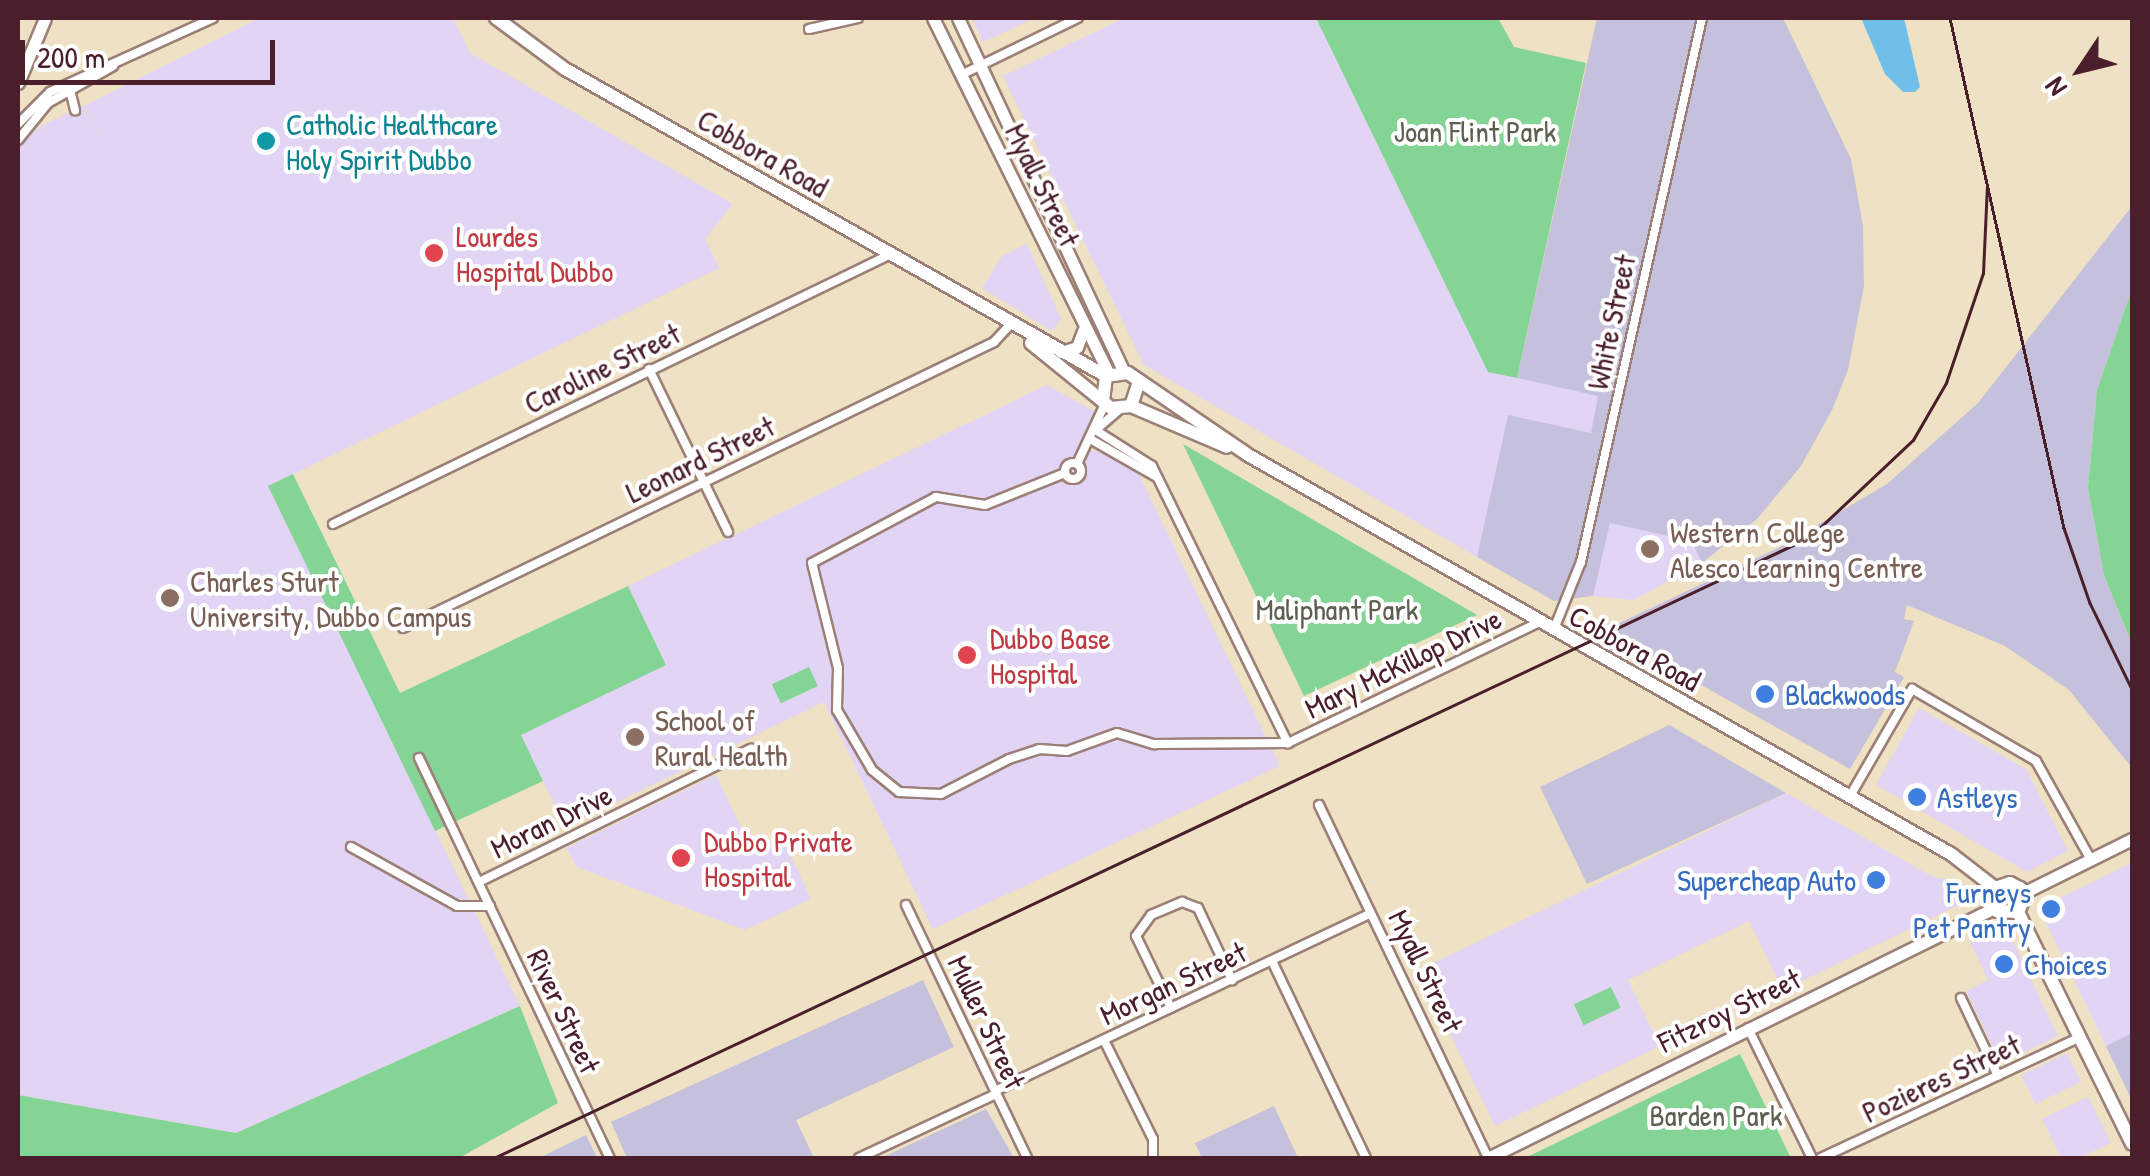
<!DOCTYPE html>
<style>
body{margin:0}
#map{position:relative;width:2150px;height:1176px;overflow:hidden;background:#efe2c4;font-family:"Patrick Hand",sans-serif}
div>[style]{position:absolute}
.built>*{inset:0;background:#e1d4f4;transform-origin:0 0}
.industrial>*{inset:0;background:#c5c0db}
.green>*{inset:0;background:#84d595;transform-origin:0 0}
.water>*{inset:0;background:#6fbfea}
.roads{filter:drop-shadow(2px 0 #9c8078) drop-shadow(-2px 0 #9c8078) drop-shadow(0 2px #9c8078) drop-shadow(0 -2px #9c8078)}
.street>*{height:8px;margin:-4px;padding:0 4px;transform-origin:4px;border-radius:4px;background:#fff}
.street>.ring{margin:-4px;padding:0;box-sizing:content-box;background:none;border:8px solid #fff;border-radius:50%}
.secondary>*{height:11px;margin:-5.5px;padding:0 5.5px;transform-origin:5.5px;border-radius:5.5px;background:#fff}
.primary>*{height:12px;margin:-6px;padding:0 6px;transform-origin:6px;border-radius:6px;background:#fff}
.rail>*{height:2.5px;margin:-1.25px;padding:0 1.25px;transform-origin:1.25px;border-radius:1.25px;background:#4a1f2b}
.dots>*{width:28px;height:28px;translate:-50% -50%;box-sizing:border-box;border:5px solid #fff;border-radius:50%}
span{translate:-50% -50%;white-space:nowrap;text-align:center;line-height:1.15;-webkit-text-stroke:8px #fff;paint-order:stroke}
.culture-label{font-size:30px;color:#0d838f}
.left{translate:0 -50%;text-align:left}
.park-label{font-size:30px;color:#5e5f50}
.street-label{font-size:30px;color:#4a1f2b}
.health-label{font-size:30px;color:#be3a42}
.education-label{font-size:30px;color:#785e54}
.shop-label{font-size:30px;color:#366cbe}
.right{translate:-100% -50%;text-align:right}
.frame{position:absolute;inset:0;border:20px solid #4a1f2b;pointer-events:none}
.north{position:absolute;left:2030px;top:20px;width:100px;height:100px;-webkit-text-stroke:8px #fff;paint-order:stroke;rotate:235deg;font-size:28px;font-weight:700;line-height:40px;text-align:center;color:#4a1f2b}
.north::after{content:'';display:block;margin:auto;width:35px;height:45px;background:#4a1f2b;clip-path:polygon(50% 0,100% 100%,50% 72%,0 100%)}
.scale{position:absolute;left:20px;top:40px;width:255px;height:45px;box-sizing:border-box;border:5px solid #4a1f2b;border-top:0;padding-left:12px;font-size:30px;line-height:35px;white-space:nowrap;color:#4a1f2b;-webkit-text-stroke:8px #fff;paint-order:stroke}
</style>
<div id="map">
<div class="built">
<i style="clip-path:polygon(259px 18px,453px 18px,470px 53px,733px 204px,705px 239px,719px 268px,269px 486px,520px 1006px,236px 1133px,18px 1095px,18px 149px,39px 127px,85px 105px,108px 152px,86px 105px)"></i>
<i style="clip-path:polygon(972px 18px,1035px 18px,983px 42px)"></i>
<i style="clip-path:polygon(1124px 18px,1316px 18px,1488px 371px,1599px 396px,1591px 433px,1508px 416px,1477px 557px,1144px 365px,1003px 76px)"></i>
<i style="clip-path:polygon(1027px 244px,1061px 319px,1052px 331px,982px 288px,1002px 256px)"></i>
<i style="clip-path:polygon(1047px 385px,1097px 413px,1084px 447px,1135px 466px,1280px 766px,933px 929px,824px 702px,565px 827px,521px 735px,665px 665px,628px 586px)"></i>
<i style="clip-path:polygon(1610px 522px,1668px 535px,1685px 527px,1702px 563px,1634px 600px,1593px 596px)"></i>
<i style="clip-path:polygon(1919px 708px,2026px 769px,2068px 851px,2027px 872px,1876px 785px)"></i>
<i style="clip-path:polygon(716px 775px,750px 847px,782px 838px,811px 899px,745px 930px,577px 867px,566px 848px)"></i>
<i style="clip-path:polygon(1786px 793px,1931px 876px,1964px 884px,1959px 905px,1783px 990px,1749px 921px,1628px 980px,1660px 1046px,1495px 1126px,1419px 970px)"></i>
<i style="clip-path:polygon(2132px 863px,2132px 1033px,2106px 1046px,2039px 908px)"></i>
<i style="clip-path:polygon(2005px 925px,2058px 1036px,2001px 1064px,1966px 991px,1988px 980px,1970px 942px)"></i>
<i style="left:2067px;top:1053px;width:32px;height:51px;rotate:64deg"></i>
<i style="clip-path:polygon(2088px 1097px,2111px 1143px,2079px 1158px,2061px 1158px,2042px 1119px)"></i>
</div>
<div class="industrial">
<i style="clip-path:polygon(1597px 18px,1783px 18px,1851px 159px,1863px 226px,1864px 286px,1848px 370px,1832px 410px,1801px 466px,1757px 519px,1702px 563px,1685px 527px,1668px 536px,1610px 523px,1593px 596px,1554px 601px,1477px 557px,1508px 415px,1591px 433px,1598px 396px,1517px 378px)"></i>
<i style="clip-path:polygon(2132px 206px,2132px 289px,2097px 390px,2088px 488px,2104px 575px,2132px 644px,2132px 768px,2069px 690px,2005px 646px,1907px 605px,1904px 619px,1914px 621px,1895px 672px,1904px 677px,1850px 769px,1636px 648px,1615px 656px,1604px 649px,1594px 635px,1780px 547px,1887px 484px,1978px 403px)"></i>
<i style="clip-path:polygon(1669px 725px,1786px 793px,1587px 884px,1540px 787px)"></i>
<i style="clip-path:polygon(923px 980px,954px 1047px,796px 1120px,814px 1158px,627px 1158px,611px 1122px)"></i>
<i style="clip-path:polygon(2132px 1033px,2132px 1101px,2106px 1046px)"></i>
<i style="clip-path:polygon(1274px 1106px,1298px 1158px,1202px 1158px,1195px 1143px)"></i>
<i style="clip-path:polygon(986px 1109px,1014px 1158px,881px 1158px)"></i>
<i style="clip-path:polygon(586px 1135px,597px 1158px,539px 1158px,549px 1153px)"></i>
</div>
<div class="green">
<i style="clip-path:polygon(1316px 18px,1498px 18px,1514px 47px,1586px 63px,1517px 378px,1488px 372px)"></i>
<i style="clip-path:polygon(2132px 289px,2132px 644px,2104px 575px,2088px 488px,2097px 390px)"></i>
<i style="clip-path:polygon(1183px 444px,1477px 615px,1304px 696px)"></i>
<i style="clip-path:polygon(293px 474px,400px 693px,628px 586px,666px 665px,521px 735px,543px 781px,435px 831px,268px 486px)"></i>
<i style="left:809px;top:667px;width:21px;height:41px;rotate:65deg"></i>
<i style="left:1611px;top:987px;width:23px;height:41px;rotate:65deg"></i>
<i style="clip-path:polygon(520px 1006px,558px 1103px,459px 1158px,18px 1158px,18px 1095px,236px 1133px)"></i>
<i style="clip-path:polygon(1740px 1054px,1791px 1158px,1525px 1158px)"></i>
</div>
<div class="water">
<i style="clip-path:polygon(1861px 18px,1904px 18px,1920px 87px,1915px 92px,1903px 92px,1885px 74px)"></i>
</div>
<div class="roads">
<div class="street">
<i style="left:809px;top:29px;width:50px;rotate:-12.7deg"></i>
<i style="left:961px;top:75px;width:130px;rotate:-26deg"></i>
<i style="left:70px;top:90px;width:21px;rotate:76deg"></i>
<i style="left:18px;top:124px;width:45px;rotate:-45deg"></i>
<i style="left:50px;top:92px;width:179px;rotate:-24.4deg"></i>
<i style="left:18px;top:140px;width:48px;rotate:-51deg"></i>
<i style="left:48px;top:103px;width:75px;rotate:-29.6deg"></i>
<i style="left:649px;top:369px;width:181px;rotate:64.1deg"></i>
<i style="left:1098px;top:428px;width:28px;rotate:-41deg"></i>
<i style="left:1097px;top:431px;width:65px;rotate:32.5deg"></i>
<i style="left:1152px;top:466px;width:309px;rotate:63.9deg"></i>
<i style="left:1092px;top:440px;width:73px;rotate:29.7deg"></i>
<i class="ring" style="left:1065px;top:463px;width:8px;height:8px"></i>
<i style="left:1077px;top:464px;width:66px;rotate:-65deg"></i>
<i style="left:1065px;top:473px;width:86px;rotate:158.2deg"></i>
<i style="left:985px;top:505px;width:50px;rotate:-170.7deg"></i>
<i style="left:936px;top:497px;width:140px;rotate:152deg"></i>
<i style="left:812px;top:563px;width:108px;rotate:76.1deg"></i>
<i style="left:838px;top:668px;width:42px;rotate:91.4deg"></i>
<i style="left:837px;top:710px;width:69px;rotate:59.7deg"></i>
<i style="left:872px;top:770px;width:35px;rotate:39deg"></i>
<i style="left:899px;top:792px;width:42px;rotate:2.7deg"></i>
<i style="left:941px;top:794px;width:76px;rotate:-27.2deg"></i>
<i style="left:1009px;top:759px;width:32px;rotate:-18deg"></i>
<i style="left:1039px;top:749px;width:28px;rotate:4deg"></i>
<i style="left:1067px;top:751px;width:53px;rotate:-19.8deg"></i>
<i style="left:1117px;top:733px;width:39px;rotate:17deg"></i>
<i style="left:1154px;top:744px;width:134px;rotate:-0.4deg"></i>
<i style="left:1288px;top:743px;width:276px;rotate:-25.7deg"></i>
<i style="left:333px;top:524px;width:620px;rotate:-25.82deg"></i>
<i style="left:403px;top:628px;width:657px;rotate:-25.82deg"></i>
<i style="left:994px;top:342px;width:25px;rotate:-47deg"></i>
<i style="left:1554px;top:629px;width:72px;rotate:-68.1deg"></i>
<i style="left:1581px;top:562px;width:557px;rotate:-77.46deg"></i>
<i style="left:419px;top:758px;width:443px;rotate:64.5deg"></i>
<i style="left:1850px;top:796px;width:124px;rotate:-59.9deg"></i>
<i style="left:1912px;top:689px;width:143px;rotate:30.1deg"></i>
<i style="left:2036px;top:761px;width:113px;rotate:60.9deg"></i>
<i style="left:1319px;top:805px;width:391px;rotate:64.4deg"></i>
<i style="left:351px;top:847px;width:121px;rotate:29.1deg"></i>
<i style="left:457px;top:906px;width:33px"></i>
<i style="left:479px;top:882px;width:303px;rotate:-26.1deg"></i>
<i style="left:906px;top:905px;width:280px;rotate:64.4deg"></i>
<i style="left:1272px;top:961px;width:218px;rotate:64.5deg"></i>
<i style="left:1961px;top:998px;width:86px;rotate:64.6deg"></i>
<i style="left:1171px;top:1008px;width:80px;rotate:-115.9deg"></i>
<i style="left:1136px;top:936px;width:26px;rotate:-54deg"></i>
<i style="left:1151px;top:915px;width:34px;rotate:-23deg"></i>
<i style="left:1182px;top:902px;width:17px;rotate:21deg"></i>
<i style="left:1198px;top:908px;width:80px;rotate:64.7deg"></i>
<i style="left:1748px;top:1028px;width:145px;rotate:63.8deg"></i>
<i style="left:1104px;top:1040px;width:110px;rotate:63.7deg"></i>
<i style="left:1153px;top:1139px;width:19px;rotate:90deg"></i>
<i style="left:995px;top:1091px;width:415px;rotate:-25.3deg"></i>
<i style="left:859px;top:1158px;width:151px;rotate:-25deg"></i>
<i style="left:1821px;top:1158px;width:286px;rotate:-25deg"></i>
</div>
<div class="secondary">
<i style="left:933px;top:18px;width:397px;rotate:63.7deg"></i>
<i style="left:958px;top:18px;width:390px;rotate:64.9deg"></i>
<i style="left:18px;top:83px;width:70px;rotate:-67.4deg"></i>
<i style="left:1061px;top:352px;width:17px;rotate:-17deg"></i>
<i style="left:1077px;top:347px;width:19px;rotate:-69deg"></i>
<i style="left:2023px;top:893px;width:122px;rotate:-26.4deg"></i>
<i style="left:1488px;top:1158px;width:564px;rotate:-26.29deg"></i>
</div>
<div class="primary">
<i style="left:496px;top:18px;width:86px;rotate:36.5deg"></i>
<i style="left:565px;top:69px;width:622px;rotate:29.57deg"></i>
<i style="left:1031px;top:343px;width:103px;rotate:39.1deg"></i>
<i style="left:1111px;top:408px;width:20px;rotate:-6deg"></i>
<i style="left:1131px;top:406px;width:22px;rotate:-72deg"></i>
<i style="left:1103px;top:401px;width:25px;rotate:-83deg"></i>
<i style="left:1106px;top:376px;width:22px;rotate:-8deg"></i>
<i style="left:1128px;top:373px;width:145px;rotate:34.3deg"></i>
<i style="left:1248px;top:455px;width:808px;rotate:29.58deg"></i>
<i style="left:1951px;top:854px;width:56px;rotate:37.7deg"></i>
<i style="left:1131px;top:406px;width:104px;rotate:23.1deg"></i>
<i style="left:1995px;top:888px;width:16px;rotate:-18deg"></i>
<i style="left:2010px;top:883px;width:11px;rotate:27deg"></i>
<i style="left:2020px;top:888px;width:11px;rotate:68deg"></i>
<i style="left:2024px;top:898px;width:15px;rotate:113deg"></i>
<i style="left:1995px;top:888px;width:23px;rotate:85deg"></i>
<i style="left:1997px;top:911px;width:21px;rotate:3deg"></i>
<i style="left:2018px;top:912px;width:258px;rotate:63.8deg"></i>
</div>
</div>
<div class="rail">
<i style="left:1950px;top:18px;width:523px;rotate:77.4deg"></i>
<i style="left:2064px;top:528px;width:79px;rotate:70.9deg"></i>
<i style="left:2090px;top:603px;width:96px;rotate:64deg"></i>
<i style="left:494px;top:1158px;width:1455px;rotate:-25.26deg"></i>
<i style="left:1810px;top:537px;width:141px;rotate:-43.3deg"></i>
<i style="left:1913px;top:440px;width:66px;rotate:-59.9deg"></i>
<i style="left:1946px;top:383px;width:116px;rotate:-71.4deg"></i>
<i style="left:1983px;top:273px;width:88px;rotate:-87.4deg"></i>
</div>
<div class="dots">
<i style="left:266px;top:141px;background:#0f9aa8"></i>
<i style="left:434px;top:253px;background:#e0444e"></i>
<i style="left:1650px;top:549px;background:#8d6e63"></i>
<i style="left:170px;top:598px;background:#8d6e63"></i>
<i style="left:967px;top:655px;background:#e0444e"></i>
<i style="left:1765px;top:694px;background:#3f7fe0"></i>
<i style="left:635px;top:737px;background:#8d6e63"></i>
<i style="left:1917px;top:797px;background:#3f7fe0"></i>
<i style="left:681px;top:858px;background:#e0444e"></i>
<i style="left:1876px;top:880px;background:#3f7fe0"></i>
<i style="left:2051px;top:909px;background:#3f7fe0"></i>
<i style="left:2004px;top:964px;background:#3f7fe0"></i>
</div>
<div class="culture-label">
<span class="left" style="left:286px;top:141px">Catholic Healthcare<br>Holy Spirit Dubbo</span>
</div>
<div class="park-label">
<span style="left:1475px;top:131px">Joan Flint Park</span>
<span style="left:1337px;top:609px">Maliphant Park</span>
<span style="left:1716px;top:1115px">Barden Park</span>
</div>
<div class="street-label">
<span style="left:763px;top:153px;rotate:30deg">Cobbora Road</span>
<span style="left:1043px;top:185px;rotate:64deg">Myall Street</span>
<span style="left:1611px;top:322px;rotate:-78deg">White Street</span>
<span style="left:602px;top:368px;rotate:-26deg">Caroline Street</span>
<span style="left:700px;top:459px;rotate:-26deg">Leonard Street</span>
<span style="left:1635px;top:648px;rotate:29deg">Cobbora Road</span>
<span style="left:1403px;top:663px;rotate:-26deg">Mary McKillop Drive</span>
<span style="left:551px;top:821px;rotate:-26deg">Moran Drive</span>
<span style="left:1426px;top:971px;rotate:64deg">Myall Street</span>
<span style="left:1173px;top:983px;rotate:-25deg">Morgan Street</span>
<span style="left:1729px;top:1010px;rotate:-26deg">Fitzroy Street</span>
<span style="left:564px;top:1011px;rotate:65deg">River Street</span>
<span style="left:987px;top:1022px;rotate:65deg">Muller Street</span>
<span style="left:1941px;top:1078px;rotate:-25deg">Pozieres Street</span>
</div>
<div class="health-label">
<span class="left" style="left:456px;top:253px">Lourdes<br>Hospital Dubbo</span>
<span class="left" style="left:990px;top:655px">Dubbo Base<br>Hospital</span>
<span class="left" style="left:704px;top:858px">Dubbo Private<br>Hospital</span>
</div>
<div class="education-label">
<span class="left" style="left:1670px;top:549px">Western College<br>Alesco Learning Centre</span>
<span class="left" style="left:190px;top:598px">Charles Sturt<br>University, Dubbo Campus</span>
<span class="left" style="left:655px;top:737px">School of<br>Rural Health</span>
</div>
<div class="shop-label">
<span class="left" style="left:1785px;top:694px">Blackwoods</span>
<span class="left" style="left:1937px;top:797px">Astleys</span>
<span class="right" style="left:1856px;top:880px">Supercheap Auto</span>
<span class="right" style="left:2031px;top:909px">Furneys<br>Pet Pantry</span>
<span class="left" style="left:2024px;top:964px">Choices</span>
</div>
<div class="frame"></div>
<div class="north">N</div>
<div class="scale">200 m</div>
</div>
